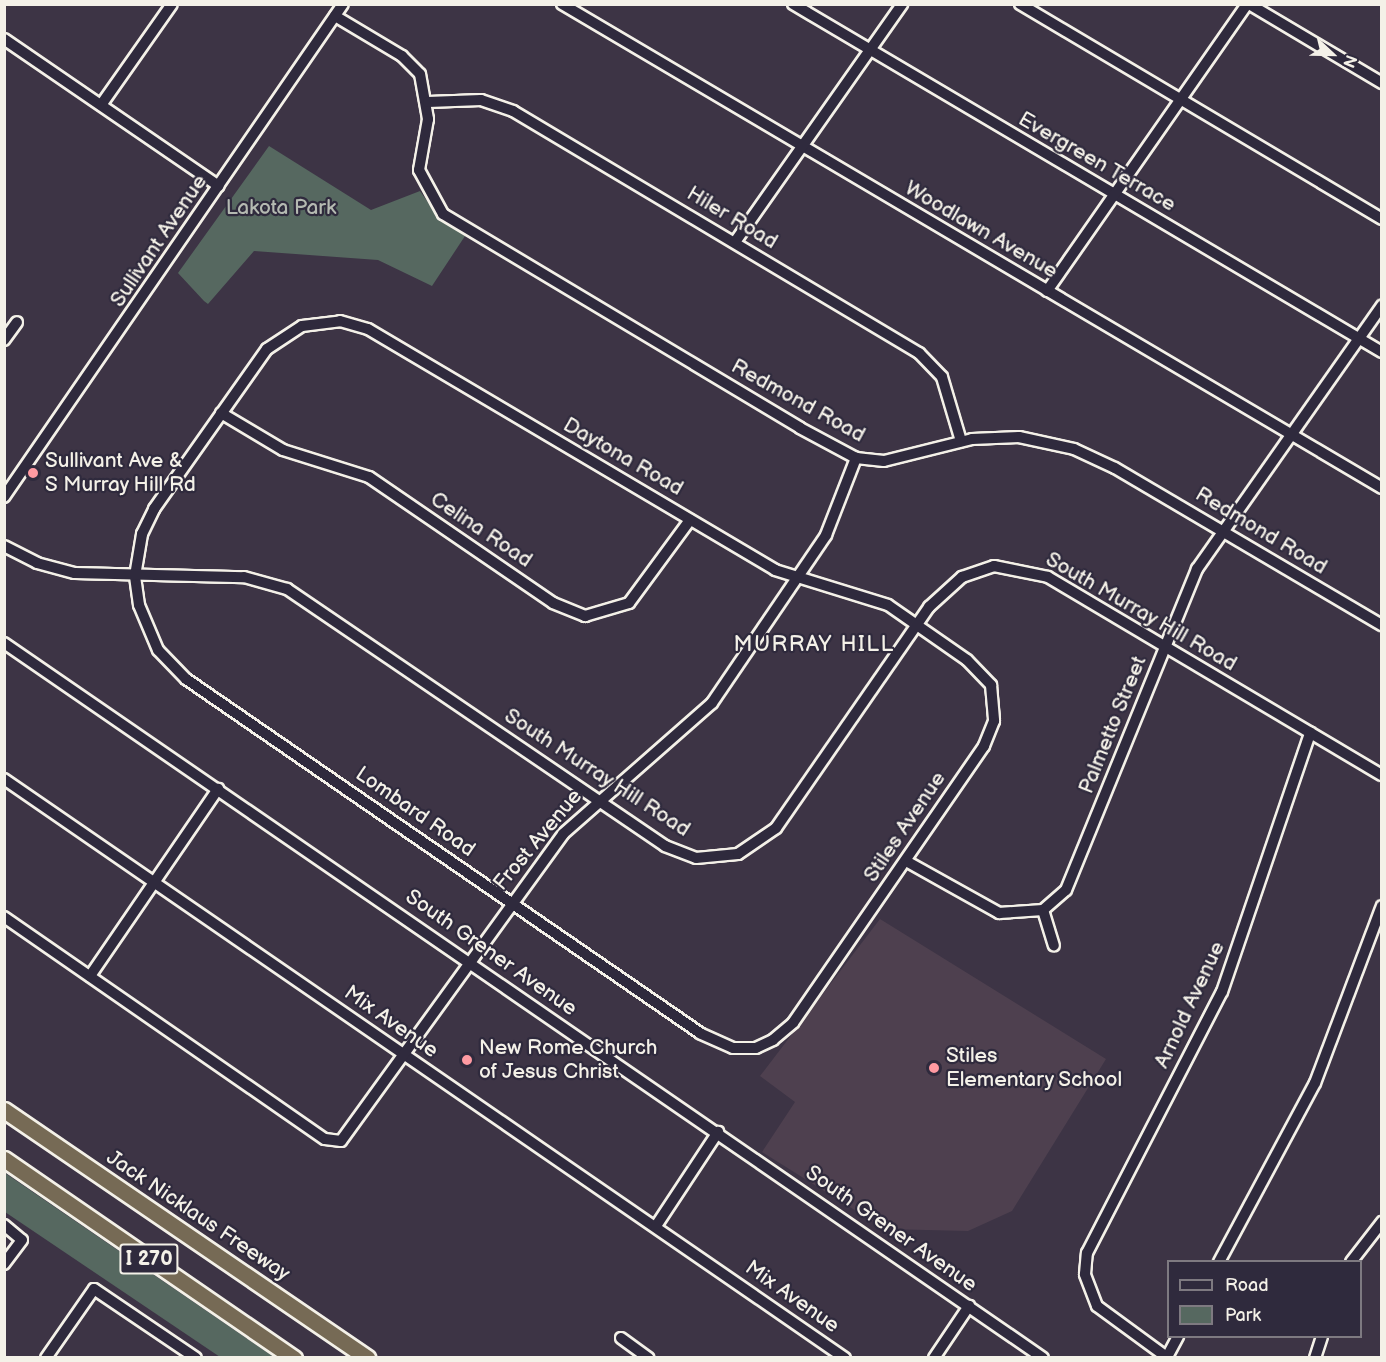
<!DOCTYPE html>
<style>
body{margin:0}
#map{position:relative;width:1386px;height:1362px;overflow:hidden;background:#3d3445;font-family:"Balsamiq Sans",sans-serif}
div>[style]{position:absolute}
.built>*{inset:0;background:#4e404f}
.green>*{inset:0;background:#566860}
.roads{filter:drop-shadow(2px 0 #f4f1e8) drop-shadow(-2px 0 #f4f1e8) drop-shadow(0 2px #f4f1e8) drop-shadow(0 -2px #f4f1e8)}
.minor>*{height:10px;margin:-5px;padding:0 5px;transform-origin:5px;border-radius:5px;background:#2f2a3d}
.highway>*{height:15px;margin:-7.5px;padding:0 7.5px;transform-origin:7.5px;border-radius:7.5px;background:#766a55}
.dots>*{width:16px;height:16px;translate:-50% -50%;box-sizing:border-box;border:3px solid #2f2a3d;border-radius:50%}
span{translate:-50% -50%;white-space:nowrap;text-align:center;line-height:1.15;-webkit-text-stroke:4.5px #2f2a3d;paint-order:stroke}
.shield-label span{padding:2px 4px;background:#2f2a3d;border:2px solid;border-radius:4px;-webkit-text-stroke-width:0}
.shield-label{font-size:20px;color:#f4f1e8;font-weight:700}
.street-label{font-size:21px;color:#f4f1e8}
.park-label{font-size:21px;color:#b5bab2}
.poi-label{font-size:21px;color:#f4f1e8}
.left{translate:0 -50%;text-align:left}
.neighbourhood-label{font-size:22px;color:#f4f1e8;letter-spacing:1.5px}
.frame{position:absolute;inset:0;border:6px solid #f4f1e8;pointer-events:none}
.legend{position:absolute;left:1167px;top:1260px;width:195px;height:78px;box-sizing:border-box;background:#2f2a3d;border:2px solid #7e7a81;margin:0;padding:8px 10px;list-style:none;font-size:18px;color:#f4f1e8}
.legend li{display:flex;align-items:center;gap:12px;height:30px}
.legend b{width:30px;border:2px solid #7e7a81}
.north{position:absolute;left:1302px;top:24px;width:60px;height:60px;-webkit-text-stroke:4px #2f2a3d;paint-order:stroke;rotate:112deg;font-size:16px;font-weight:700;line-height:24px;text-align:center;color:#f4f1e8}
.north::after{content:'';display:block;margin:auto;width:21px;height:27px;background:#f4f1e8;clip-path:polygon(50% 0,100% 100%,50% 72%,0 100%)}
</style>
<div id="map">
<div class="built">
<i style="clip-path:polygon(880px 919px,1106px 1059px,1012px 1211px,968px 1231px,885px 1229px,762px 1152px,795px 1102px,760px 1076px)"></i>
</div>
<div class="green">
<i style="clip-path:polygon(269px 146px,371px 210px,420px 191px,439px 218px,465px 236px,432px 286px,378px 260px,254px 251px,208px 304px,204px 301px,178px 273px)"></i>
<i style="clip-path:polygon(5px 1173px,274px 1357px,220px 1357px,5px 1212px)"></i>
</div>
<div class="roads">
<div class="minor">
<i style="left:562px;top:4px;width:952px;rotate:30.55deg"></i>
<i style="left:793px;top:4px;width:684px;rotate:30.58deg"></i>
<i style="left:1020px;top:4px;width:421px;rotate:30.7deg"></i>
<i style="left:1249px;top:4px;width:155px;rotate:30.7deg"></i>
<i style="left:335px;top:16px;width:78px;rotate:30.8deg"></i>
<i style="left:402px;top:56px;width:25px;rotate:45deg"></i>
<i style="left:420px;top:74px;width:46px;rotate:79.9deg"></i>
<i style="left:428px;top:119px;width:52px;rotate:100deg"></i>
<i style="left:419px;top:170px;width:50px;rotate:61.4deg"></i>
<i style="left:443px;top:214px;width:416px;rotate:30.9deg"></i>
<i style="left:800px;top:428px;width:64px;rotate:28.2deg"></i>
<i style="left:856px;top:458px;width:28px;rotate:6deg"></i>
<i style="left:884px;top:461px;width:91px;rotate:-14deg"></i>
<i style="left:972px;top:439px;width:47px;rotate:-2.4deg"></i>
<i style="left:1019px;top:437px;width:56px;rotate:12.3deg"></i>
<i style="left:1074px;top:449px;width:45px;rotate:24.9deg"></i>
<i style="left:1115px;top:468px;width:310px;rotate:30.5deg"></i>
<i style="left:4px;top:39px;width:260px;rotate:34.4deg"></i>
<i style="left:428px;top:102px;width:53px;rotate:-2.2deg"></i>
<i style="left:481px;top:100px;width:34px;rotate:19deg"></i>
<i style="left:513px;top:111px;width:473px;rotate:30.8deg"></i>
<i style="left:919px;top:353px;width:33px;rotate:46deg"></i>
<i style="left:942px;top:377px;width:67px;rotate:73.5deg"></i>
<i style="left:101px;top:105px;width:123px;rotate:-54.9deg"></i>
<i style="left:735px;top:242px;width:291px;rotate:-54.9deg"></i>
<i style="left:1047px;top:291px;width:350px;rotate:-55.1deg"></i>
<i style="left:340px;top:321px;width:29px;rotate:16deg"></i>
<i style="left:368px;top:329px;width:473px;rotate:30.6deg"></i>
<i style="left:775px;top:570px;width:118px;rotate:17.2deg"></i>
<i style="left:888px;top:605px;width:96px;rotate:34.8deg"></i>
<i style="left:967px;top:660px;width:35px;rotate:46deg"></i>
<i style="left:991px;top:685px;width:36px;rotate:85deg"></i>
<i style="left:994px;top:721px;width:27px;rotate:112deg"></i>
<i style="left:984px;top:746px;width:336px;rotate:124.6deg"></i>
<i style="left:793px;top:1023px;width:26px;rotate:140deg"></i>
<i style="left:773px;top:1040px;width:19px;rotate:155deg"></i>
<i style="left:756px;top:1048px;width:23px;rotate:180deg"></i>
<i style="left:733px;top:1048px;width:36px;rotate:-156deg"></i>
<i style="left:700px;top:1033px;width:624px;rotate:-145.44deg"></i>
<i style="left:186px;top:679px;width:40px;rotate:-134deg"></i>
<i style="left:158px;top:650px;width:49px;rotate:-112.9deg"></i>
<i style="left:139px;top:605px;width:29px;rotate:-98deg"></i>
<i style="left:135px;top:576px;width:43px;rotate:-80.5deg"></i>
<i style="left:142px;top:534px;width:28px;rotate:-64deg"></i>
<i style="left:154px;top:509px;width:196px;rotate:-54.8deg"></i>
<i style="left:267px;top:349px;width:42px;rotate:-33.3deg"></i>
<i style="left:302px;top:326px;width:38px;rotate:-7deg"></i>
<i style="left:4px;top:340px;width:22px;rotate:-54deg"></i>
<i style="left:221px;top:413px;width:72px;rotate:30.8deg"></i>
<i style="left:283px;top:450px;width:90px;rotate:17.4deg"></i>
<i style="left:369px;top:477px;width:223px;rotate:34.4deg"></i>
<i style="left:553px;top:603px;width:35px;rotate:22deg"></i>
<i style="left:585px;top:616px;width:46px;rotate:-16.5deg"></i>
<i style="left:629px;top:603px;width:103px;rotate:-53.7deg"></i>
<i style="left:4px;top:497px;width:598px;rotate:-55.49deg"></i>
<i style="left:4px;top:546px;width:37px;rotate:27deg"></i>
<i style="left:37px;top:563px;width:39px;rotate:15deg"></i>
<i style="left:75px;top:573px;width:169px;rotate:1.4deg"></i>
<i style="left:244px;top:577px;width:45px;rotate:15.6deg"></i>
<i style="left:287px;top:589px;width:457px;rotate:34.2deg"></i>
<i style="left:665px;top:846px;width:33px;rotate:21deg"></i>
<i style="left:696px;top:858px;width:42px;rotate:-5.4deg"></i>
<i style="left:738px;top:854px;width:46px;rotate:-34.4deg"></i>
<i style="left:776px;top:828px;width:269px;rotate:-55.3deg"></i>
<i style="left:929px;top:607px;width:45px;rotate:-42.3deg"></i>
<i style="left:962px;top:577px;width:34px;rotate:-19deg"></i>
<i style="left:994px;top:566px;width:55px;rotate:11.5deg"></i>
<i style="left:1048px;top:577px;width:388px;rotate:30.7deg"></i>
<i style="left:4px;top:643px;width:1261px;rotate:34.53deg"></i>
<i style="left:4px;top:779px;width:1021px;rotate:34.55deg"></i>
<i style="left:906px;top:861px;width:107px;rotate:29.2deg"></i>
<i style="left:999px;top:913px;width:44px;rotate:-3.9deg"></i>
<i style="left:1043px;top:910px;width:30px;rotate:-41deg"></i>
<i style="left:1066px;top:890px;width:347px;rotate:-67.8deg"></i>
<i style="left:1197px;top:569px;width:322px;rotate:-54.9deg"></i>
<i style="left:1043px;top:910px;width:37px;rotate:73deg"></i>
<i style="left:4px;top:917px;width:390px;rotate:34.7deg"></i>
<i style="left:325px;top:1139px;width:16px;rotate:7deg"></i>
<i style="left:341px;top:1141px;width:379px;rotate:-54.1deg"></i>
<i style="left:563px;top:834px;width:198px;rotate:-41.3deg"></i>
<i style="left:712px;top:703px;width:203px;rotate:-55.8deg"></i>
<i style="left:826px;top:535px;width:83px;rotate:-68.7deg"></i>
<i style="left:90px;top:976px;width:227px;rotate:-55.6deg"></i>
<i style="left:4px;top:1225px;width:23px;rotate:40deg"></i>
<i style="left:22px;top:1240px;width:30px;rotate:127deg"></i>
<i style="left:656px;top:1226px;width:113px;rotate:-56.6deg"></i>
<i style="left:1219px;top:1262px;width:203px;rotate:-61.8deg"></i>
<i style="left:1315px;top:1083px;width:189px;rotate:-69.3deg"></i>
<i style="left:1351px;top:1262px;width:51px;rotate:-52.2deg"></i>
<i style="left:621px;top:1338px;width:34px;rotate:36deg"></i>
<i style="left:1167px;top:1357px;width:24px;rotate:-62deg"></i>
<i style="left:46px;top:1358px;width:84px;rotate:-55.2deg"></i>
<i style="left:94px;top:1289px;width:123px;rotate:34.1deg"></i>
<i style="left:934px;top:1358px;width:63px;rotate:-56.1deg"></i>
<i style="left:1168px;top:1358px;width:88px;rotate:-143.8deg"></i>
<i style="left:1097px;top:1306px;width:34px;rotate:-111deg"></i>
<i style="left:1085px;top:1274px;width:21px;rotate:-85deg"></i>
<i style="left:1087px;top:1253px;width:294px;rotate:-62.7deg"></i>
<i style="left:1222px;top:992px;width:274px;rotate:-71.2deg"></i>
<i style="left:1315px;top:1358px;width:23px;rotate:-72deg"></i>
</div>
<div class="highway">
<i style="left:4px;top:1110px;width:440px;rotate:34.3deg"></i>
<i style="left:4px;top:1159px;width:352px;rotate:34.5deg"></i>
</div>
</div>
<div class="dots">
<i style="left:33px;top:473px;background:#ff9aa2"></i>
<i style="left:467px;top:1060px;background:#ff9aa2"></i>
<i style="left:934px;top:1068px;background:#ff9aa2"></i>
</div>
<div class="shield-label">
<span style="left:149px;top:1259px">I 270</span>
</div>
<div class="street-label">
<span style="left:1097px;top:162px;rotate:30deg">Evergreen Terrace</span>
<span style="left:732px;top:218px;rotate:31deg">Hiler Road</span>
<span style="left:981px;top:230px;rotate:30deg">Woodlawn Avenue</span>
<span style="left:159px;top:241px;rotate:-56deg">Sullivant Avenue</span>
<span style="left:798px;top:401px;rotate:29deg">Redmond Road</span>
<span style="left:623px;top:457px;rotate:30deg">Daytona Road</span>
<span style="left:481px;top:530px;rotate:34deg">Celina Road</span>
<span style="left:1261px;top:531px;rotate:31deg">Redmond Road</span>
<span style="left:1141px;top:612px;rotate:30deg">South Murray Hill Road</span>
<span style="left:1113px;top:725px;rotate:-68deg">Palmetto Street</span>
<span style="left:597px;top:773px;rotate:33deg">South Murray Hill Road</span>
<span style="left:415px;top:812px;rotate:35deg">Lombard Road</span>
<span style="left:905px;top:827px;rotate:-56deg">Stiles Avenue</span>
<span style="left:538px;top:840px;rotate:-50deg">Frost Avenue</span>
<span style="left:491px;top:953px;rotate:35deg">South Grener Avenue</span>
<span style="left:1190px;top:1005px;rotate:-65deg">Arnold Avenue</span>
<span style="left:391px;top:1022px;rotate:35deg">Mix Avenue</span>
<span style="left:198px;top:1216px;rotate:34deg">Jack Nicklaus Freeway</span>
<span style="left:891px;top:1229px;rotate:35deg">South Grener Avenue</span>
<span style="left:792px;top:1297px;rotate:35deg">Mix Avenue</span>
</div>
<div class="park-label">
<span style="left:281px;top:208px">Lakota Park</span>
</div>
<div class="poi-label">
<span class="left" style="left:45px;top:473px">Sullivant Ave &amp;<br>S Murray Hill Rd</span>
<span class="left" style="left:479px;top:1060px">New Rome Church<br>of Jesus Christ</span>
<span class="left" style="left:946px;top:1068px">Stiles<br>Elementary School</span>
</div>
<div class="neighbourhood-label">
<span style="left:814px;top:645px">MURRAY HILL</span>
</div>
<div class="frame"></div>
<ul class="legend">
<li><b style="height:8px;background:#2f2a3d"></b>Road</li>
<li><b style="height:16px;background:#566860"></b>Park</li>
</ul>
<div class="north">N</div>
</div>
